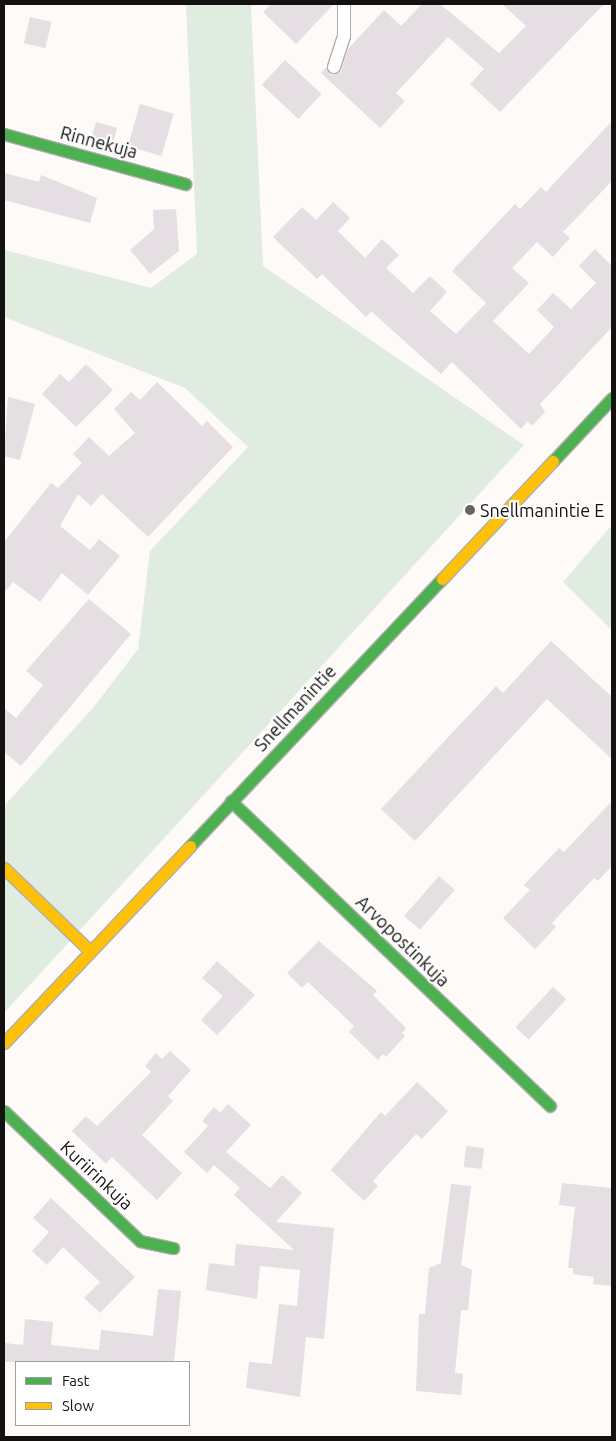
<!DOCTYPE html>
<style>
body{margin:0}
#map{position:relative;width:616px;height:1441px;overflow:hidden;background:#fdfaf8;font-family:Ubuntu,sans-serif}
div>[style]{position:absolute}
.green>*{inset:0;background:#e0ece0}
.building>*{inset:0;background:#e5dee2;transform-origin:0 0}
.roads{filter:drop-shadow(1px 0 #b1aead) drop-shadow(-1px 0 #b1aead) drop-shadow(0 1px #b1aead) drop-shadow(0 -1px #b1aead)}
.lane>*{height:12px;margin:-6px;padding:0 6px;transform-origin:6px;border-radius:6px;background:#fffefe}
.fast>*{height:11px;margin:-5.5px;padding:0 5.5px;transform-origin:5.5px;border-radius:5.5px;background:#4caf50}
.slow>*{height:11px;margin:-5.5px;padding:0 5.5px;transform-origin:5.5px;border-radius:5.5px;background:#ffc107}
.dots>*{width:14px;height:14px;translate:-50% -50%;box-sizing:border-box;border:2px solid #fff;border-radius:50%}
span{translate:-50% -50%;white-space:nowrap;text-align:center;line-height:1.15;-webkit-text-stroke:4px #fff;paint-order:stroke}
.street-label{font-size:18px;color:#141211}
.poi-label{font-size:18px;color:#141211}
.left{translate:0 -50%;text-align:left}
.frame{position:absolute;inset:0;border:5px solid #141211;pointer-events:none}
.legend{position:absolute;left:15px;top:1361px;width:175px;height:65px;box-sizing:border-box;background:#fff;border:1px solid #a1a0a0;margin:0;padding:6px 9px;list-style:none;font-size:15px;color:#141211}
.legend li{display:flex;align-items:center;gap:10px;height:25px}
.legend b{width:25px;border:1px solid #a1a0a0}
</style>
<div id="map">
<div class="green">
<i style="clip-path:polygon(186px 4px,251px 4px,263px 266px,524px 445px,4px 1013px,4px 806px,93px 708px,138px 649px,150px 551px,248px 447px,185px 388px,4px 317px,5px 250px,151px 288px,197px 254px)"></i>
<i style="clip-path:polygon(612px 525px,612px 630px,563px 582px)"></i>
</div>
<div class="building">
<i style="clip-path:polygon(271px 4px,334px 4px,296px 44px,263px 12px)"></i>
<i style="clip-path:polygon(422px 4px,440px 4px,499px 53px,526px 26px,502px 4px,604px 4px,500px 112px,470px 84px,484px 69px,448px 37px,396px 93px,405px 101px,380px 128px,321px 73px,326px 67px,331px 75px,340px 73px,348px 49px,384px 10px,401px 26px)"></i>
<i style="left:30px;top:17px;width:22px;height:27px;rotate:13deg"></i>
<i style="left:285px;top:60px;width:50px;height:34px;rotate:43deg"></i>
<i style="left:140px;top:104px;width:35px;height:44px;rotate:16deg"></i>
<i style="clip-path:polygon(612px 121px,612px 181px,563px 232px,570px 238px,553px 257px,537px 242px,512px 268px,529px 283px,493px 321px,529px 354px,554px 327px,537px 310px,553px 293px,571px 309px,596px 283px,579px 266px,595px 249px,612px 266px,612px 327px,540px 404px,545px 412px,532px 426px,528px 421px,521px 429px,452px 362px,441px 374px,371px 311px,366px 317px,322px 274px,317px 279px,273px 237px,302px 207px,316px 220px,333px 202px,350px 218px,338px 231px,365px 258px,382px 239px,399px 255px,386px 268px,413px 293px,430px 276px,447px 292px,430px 311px,456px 334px,486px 303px,452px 271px,515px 204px,520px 209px,541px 187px,546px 192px)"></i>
<i style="left:96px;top:122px;width:22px;height:20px;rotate:16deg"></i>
<i style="clip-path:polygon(4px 173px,39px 182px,41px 175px,97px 198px,90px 223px,4px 200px)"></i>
<i style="clip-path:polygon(176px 209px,179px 251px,150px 274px,130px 250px,154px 229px,153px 210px)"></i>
<i style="clip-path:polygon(86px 364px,113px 390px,76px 427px,42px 394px,60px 374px,69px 382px)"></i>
<i style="clip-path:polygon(157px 382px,202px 426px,207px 421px,233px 447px,148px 537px,102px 494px,91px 506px,78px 494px,60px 526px,90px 550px,99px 539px,120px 556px,88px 595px,62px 573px,40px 602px,13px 582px,4px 593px,4px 542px,51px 483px,58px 488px,82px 463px,73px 454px,89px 437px,109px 456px,135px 433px,114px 409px,131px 392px,140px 400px)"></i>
<i style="clip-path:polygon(8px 397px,35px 404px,20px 460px,4px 456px)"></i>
<i style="clip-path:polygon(89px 599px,131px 634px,21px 766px,4px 752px,4px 708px,16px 718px,43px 685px,26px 671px)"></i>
<i style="clip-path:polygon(551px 641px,612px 697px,612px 759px,547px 699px,415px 841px,381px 809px,496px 686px,503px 693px)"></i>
<i style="clip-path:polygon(612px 801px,612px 866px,598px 881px,594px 878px,552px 923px,556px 927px,535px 949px,503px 918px,530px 890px,524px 885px,559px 848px,564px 852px)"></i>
<i style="left:439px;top:876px;width:21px;height:53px;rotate:41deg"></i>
<i style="clip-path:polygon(319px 941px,377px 991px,373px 995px,406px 1028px,402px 1033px,405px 1036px,386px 1057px,383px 1054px,378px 1060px,349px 1032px,354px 1026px,308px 982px,302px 988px,287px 973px)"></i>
<i style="clip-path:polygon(217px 961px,255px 995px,217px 1035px,201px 1020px,223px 996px,202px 978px)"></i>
<i style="left:553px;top:987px;width:18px;height:55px;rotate:43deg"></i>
<i style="clip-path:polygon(170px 1051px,191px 1070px,168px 1096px,173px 1101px,142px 1135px,182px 1173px,157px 1200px,112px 1157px,106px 1164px,72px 1131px,86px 1116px,97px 1126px,151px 1072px,145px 1066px,156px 1053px,162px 1059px)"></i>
<i style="clip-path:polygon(417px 1082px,448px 1111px,422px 1139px,416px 1134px,373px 1181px,378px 1186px,364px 1201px,331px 1170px,381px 1112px,385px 1116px)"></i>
<i style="clip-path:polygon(228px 1104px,251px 1125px,226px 1152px,270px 1188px,282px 1175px,302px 1193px,276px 1222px,334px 1228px,324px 1339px,306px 1337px,300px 1397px,246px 1388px,249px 1362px,272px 1364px,279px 1304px,297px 1306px,300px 1270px,260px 1266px,257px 1299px,206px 1290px,209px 1263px,234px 1266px,236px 1244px,294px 1250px,234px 1195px,240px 1188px,214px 1165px,207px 1173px,184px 1152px,208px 1126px,202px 1121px,214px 1107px,220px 1113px)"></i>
<i style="left:466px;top:1146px;width:18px;height:21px;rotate:6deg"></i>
<i style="clip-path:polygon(562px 1183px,612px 1188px,612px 1286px,593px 1284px,594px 1277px,573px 1274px,573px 1268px,568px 1268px,575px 1207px,559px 1205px)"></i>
<i style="clip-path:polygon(451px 1184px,471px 1186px,461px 1265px,472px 1270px,468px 1310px,461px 1310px,455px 1373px,463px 1374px,461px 1395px,416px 1391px,419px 1314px,425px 1314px,429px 1268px,441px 1263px)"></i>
<i style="clip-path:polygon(51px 1198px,135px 1277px,100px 1313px,84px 1298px,100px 1282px,63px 1247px,47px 1265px,32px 1251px,49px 1232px,33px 1218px)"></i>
<i style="clip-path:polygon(158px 1289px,181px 1291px,174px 1362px,4px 1362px,4px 1343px,23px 1345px,25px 1319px,53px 1322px,51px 1345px,99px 1350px,101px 1330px,153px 1336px)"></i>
</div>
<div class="roads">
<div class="lane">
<i style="left:334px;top:67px;width:33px;rotate:-72deg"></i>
<i style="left:344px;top:36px;width:32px;rotate:-90deg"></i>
</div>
<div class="fast">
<i style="left:4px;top:134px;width:188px;rotate:15.4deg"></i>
<i style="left:553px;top:461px;width:86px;rotate:-46.9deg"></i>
<i style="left:231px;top:801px;width:441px;rotate:43.7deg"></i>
<i style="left:190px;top:846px;width:367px;rotate:-46.7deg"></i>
<i style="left:4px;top:1111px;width:188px;rotate:43.7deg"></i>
<i style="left:140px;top:1241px;width:34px;rotate:12deg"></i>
</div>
<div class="slow">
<i style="left:442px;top:579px;width:162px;rotate:-46.8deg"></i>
<i style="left:4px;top:868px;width:120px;rotate:44deg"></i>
<i style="left:4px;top:1043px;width:271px;rotate:-46.6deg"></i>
</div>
</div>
<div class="dots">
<i style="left:470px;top:510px;background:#666362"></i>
</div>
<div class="street-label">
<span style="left:99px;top:142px;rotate:15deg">Rinnekuja</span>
<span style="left:295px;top:708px;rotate:-47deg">Snellmanintie</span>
<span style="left:403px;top:941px;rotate:44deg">Arvopostinkuja</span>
<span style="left:97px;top:1175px;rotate:43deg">Kuriirinkuja</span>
</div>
<div class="poi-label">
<span class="left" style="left:480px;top:510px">Snellmanintie E</span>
</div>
<div class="frame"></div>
<ul class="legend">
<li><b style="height:6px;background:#4caf50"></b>Fast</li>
<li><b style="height:6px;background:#ffc107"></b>Slow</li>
</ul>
</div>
